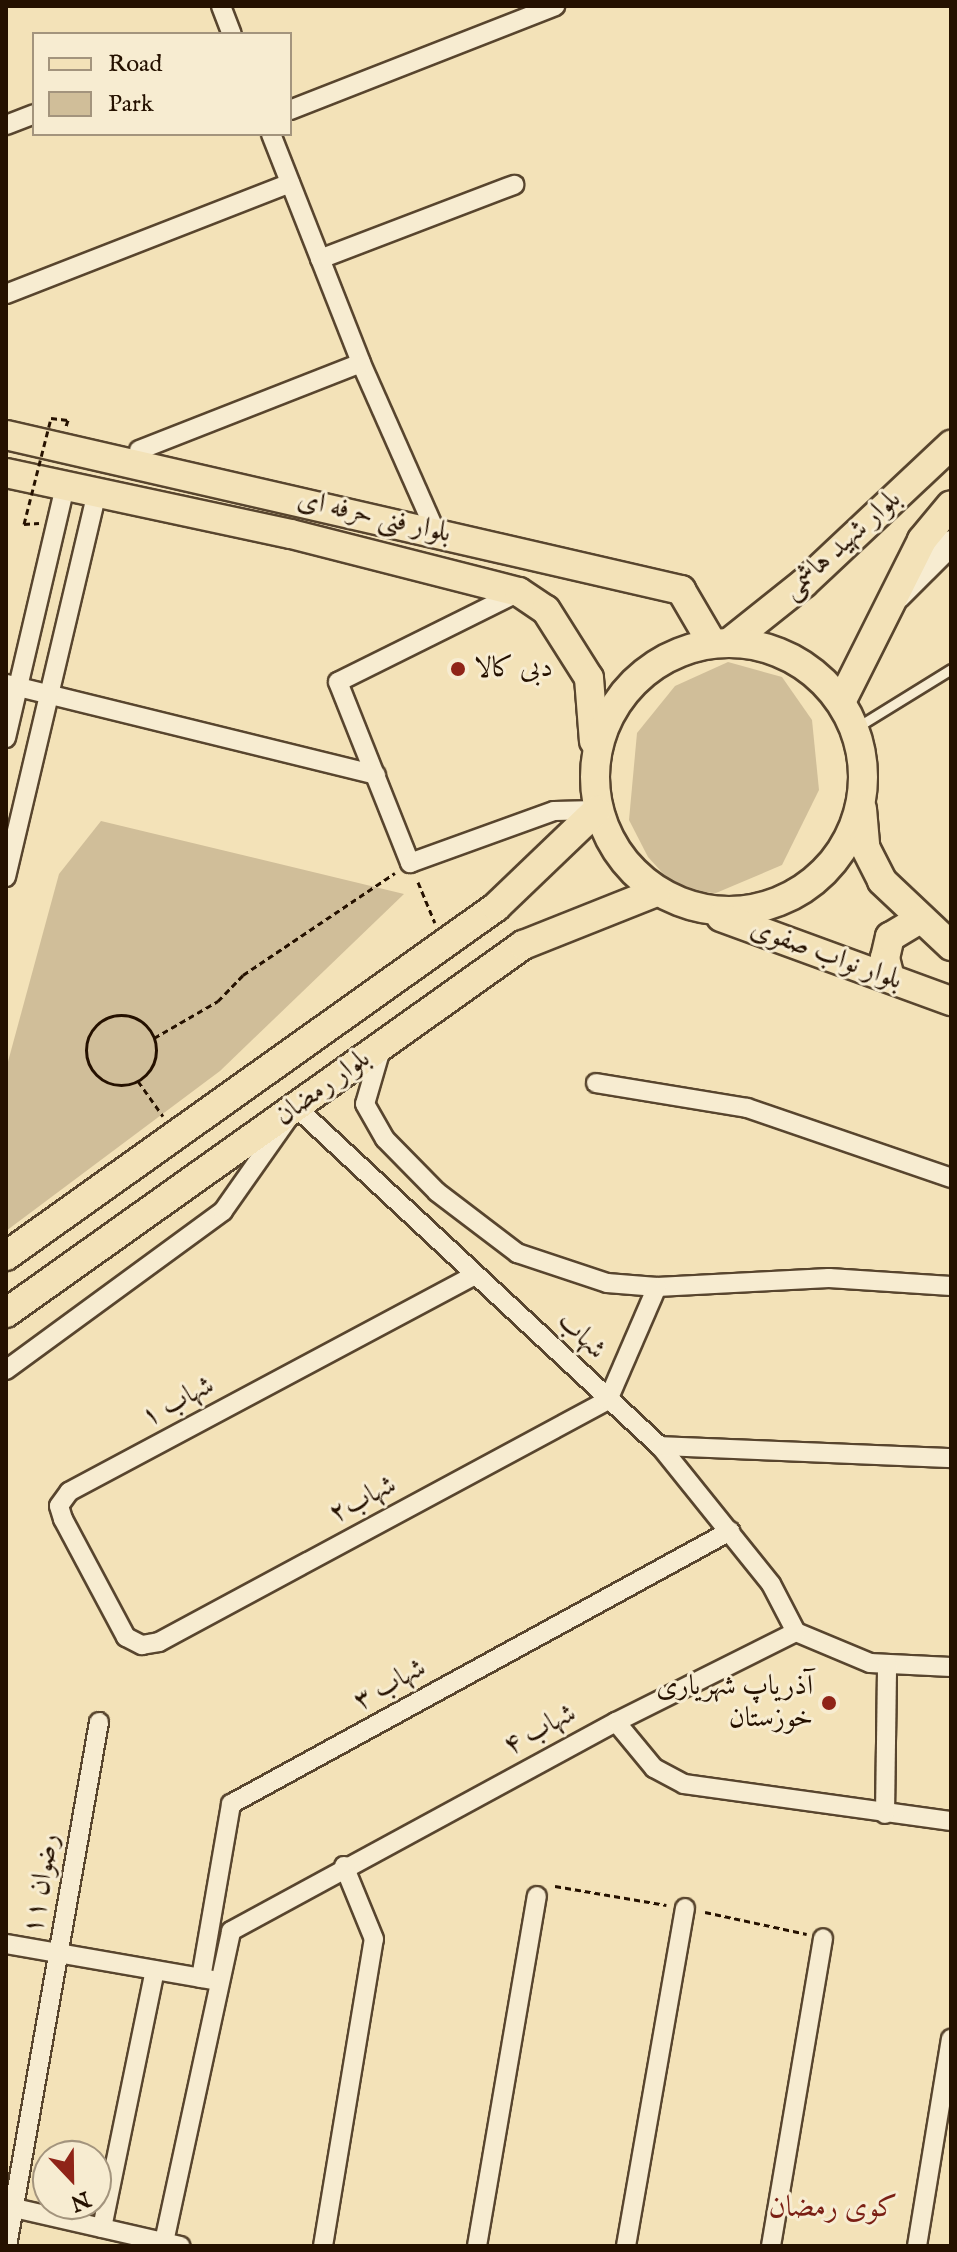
<!DOCTYPE html>
<meta charset="utf-8">
<style>
body{margin:0}
#map{position:relative;width:957px;height:2252px;overflow:hidden;background:#f3e2b8;font-family:"IM FELL English",Amiri,serif}
div>[style]{position:absolute}
.green>*{inset:0;background:#d0be99}
.path>*{height:3px;margin-top:-1.5px;transform-origin:0;background:repeating-linear-gradient(90deg,#251100 0 6px,transparent 0 10px)}
.path>.ring{margin:-1.5px;padding:0;box-sizing:content-box;background:none;border:3px solid #251100;border-radius:50%}
.roads{filter:drop-shadow(2px 0 #58452e) drop-shadow(-2px 0 #58452e) drop-shadow(0 2px #58452e) drop-shadow(0 -2px #58452e)}
.lane>*{height:9px;margin:-4.5px;padding:0 4.5px;transform-origin:4.5px;border-radius:4.5px;background:#f7ecd1}
.street>*{height:18px;margin:-9px;padding:0 9px;transform-origin:9px;border-radius:9px;background:#f7ecd1}
.secondary>*{height:24px;margin:-12px;padding:0 12px;transform-origin:12px;border-radius:12px;background:#f7ecd1}
.primary>*{height:28px;margin:-14px;padding:0 14px;transform-origin:14px;border-radius:14px;background:#f3e2b8}
.primary>.ring{margin:-14px;padding:0;box-sizing:content-box;background:none;border:28px solid #f3e2b8;border-radius:50%}
.path-bridge>*{height:3px;margin-top:-1.5px;transform-origin:0;background:repeating-linear-gradient(90deg,#251100 0 6px,transparent 0 10px)}
.dots>*{width:22px;height:22px;translate:-50% -50%;box-sizing:border-box;border:4px solid #f7ecd1;border-radius:50%}
span{translate:-50% -50%;white-space:nowrap;text-align:center;line-height:1.15;-webkit-text-stroke:6px #f7ecd1;paint-order:stroke}
.street-label{font-size:28px;color:#251100}
.poi-label{font-size:28px;color:#251100}
.left{translate:0 -50%;text-align:left}
.right{translate:-100% -50%;text-align:right}
.neighbourhood-label{font-size:30px;color:#7a1f14}
.frame{position:absolute;inset:0;border:8px solid #251100;pointer-events:none}
.legend{position:absolute;left:32px;top:32px;width:260px;height:104px;box-sizing:border-box;background:#f7ecd1;border:2px solid #a3947d;margin:0;padding:10px 14px;list-style:none;font-size:24px;color:#251100}
.legend li{display:flex;align-items:center;gap:16px;height:40px}
.legend b{width:40px;border:2px solid #a3947d}
.north{position:absolute;left:32px;top:2140px;width:80px;height:80px;box-sizing:border-box;background:#f7ecd1;border:2px solid #a3947d;border-radius:50%;rotate:158deg;font-size:22px;font-weight:700;line-height:32px;text-align:center;color:#251100}
.north::after{content:'';display:block;margin:auto;width:28px;height:36px;background:#8f2418;clip-path:polygon(50% 0,100% 100%,50% 72%,0 100%)}
</style>
<div id="map">
<div class="green">
<i style="clip-path:polygon(728px 662px,782px 677px,812px 720px,819px 790px,782px 865px,716px 893px,679px 891px,648px 857px,629px 820px,637px 733px,675px 686px)"></i>
<i style="clip-path:polygon(101px 821px,404px 894px,220px 1071px,6px 1231px,6px 1069px,59px 874px)"></i>
</div>
<div class="path">
<i style="left:51px;top:418px;width:17px;rotate:7deg"></i>
<i style="left:68px;top:420px;width:6px;rotate:108deg"></i>
<i style="left:24px;top:524px;width:15px;rotate:-4deg"></i>
<i style="left:418px;top:882px;width:44px;rotate:67.5deg"></i>
<i class="ring" style="left:86px;top:1015px;width:67px;height:67px"></i>
<i style="left:154px;top:1038px;width:74px;rotate:-30deg"></i>
<i style="left:218px;top:1001px;width:36px;rotate:-46deg"></i>
<i style="left:243px;top:975px;width:183px;rotate:-33.9deg"></i>
<i style="left:138px;top:1081px;width:43px;rotate:54.5deg"></i>
<i style="left:555px;top:1886px;width:113px;rotate:9.7deg"></i>
<i style="left:705px;top:1912px;width:104px;rotate:12.2deg"></i>
</div>
<div class="roads">
<div class="lane">
<i style="left:854px;top:729px;width:114px;rotate:-31.7deg"></i>
</div>
<div class="street">
<i style="left:221px;top:6px;width:30px;rotate:69deg"></i>
<i style="left:290px;top:110px;width:285px;rotate:-21.4deg"></i>
<i style="left:6px;top:125px;width:30px;rotate:-21deg"></i>
<i style="left:271px;top:134px;width:246px;rotate:68.5deg"></i>
<i style="left:361px;top:363px;width:183px;rotate:66.1deg"></i>
<i style="left:320px;top:259px;width:208px;rotate:-20.9deg"></i>
<i style="left:6px;top:294px;width:305px;rotate:-21.3deg"></i>
<i style="left:139px;top:450px;width:238px;rotate:-21.4deg"></i>
<i style="left:519px;top:592px;width:202px;rotate:153.6deg"></i>
<i style="left:338px;top:682px;width:195px;rotate:68.3deg"></i>
<i style="left:410px;top:863px;width:153px;rotate:-19.9deg"></i>
<i style="left:554px;top:811px;width:43px;rotate:-1.3deg"></i>
<i style="left:6px;top:684px;width:381px;rotate:13.8deg"></i>
<i style="left:6px;top:738px;width:259px;rotate:-76.8deg"></i>
<i style="left:6px;top:877px;width:395px;rotate:-76.7deg"></i>
<i style="left:381px;top:1049px;width:57px;rotate:106.2deg"></i>
<i style="left:365px;top:1104px;width:40px;rotate:60.3deg"></i>
<i style="left:385px;top:1139px;width:74px;rotate:45.5deg"></i>
<i style="left:437px;top:1192px;width:101px;rotate:37.3deg"></i>
<i style="left:517px;top:1253px;width:95px;rotate:18.4deg"></i>
<i style="left:607px;top:1283px;width:50px;rotate:4.6deg"></i>
<i style="left:657px;top:1287px;width:172px;rotate:-3deg"></i>
<i style="left:829px;top:1278px;width:122px;rotate:3.8deg"></i>
<i style="left:596px;top:1083px;width:153px;rotate:9.4deg"></i>
<i style="left:747px;top:1108px;width:216px;rotate:18.9deg"></i>
<i style="left:475px;top:1275px;width:460px;rotate:151.9deg"></i>
<i style="left:69px;top:1492px;width:17px;rotate:126deg"></i>
<i style="left:59px;top:1506px;width:14px;rotate:73deg"></i>
<i style="left:63px;top:1519px;width:134px;rotate:61.9deg"></i>
<i style="left:126px;top:1637px;width:18px;rotate:27deg"></i>
<i style="left:142px;top:1645px;width:17px;rotate:-10deg"></i>
<i style="left:159px;top:1642px;width:510px;rotate:-28.32deg"></i>
<i style="left:608px;top:1400px;width:123px;rotate:-66.6deg"></i>
<i style="left:6px;top:1370px;width:269px;rotate:-36.2deg"></i>
<i style="left:223px;top:1211px;width:127px;rotate:-54.9deg"></i>
<i style="left:296px;top:1107px;width:497px;rotate:43deg"></i>
<i style="left:660px;top:1446px;width:177px;rotate:51.2deg"></i>
<i style="left:771px;top:1584px;width:54px;rotate:62.5deg"></i>
<i style="left:660px;top:1446px;width:291px;rotate:2.4deg"></i>
<i style="left:796px;top:1632px;width:80px;rotate:22.7deg"></i>
<i style="left:870px;top:1663px;width:81px;rotate:2.8deg"></i>
<i style="left:616px;top:1722px;width:60px;rotate:50.4deg"></i>
<i style="left:654px;top:1768px;width:34px;rotate:28deg"></i>
<i style="left:684px;top:1784px;width:270px;rotate:7.9deg"></i>
<i style="left:885px;top:1814px;width:150px;rotate:-89.2deg"></i>
<i style="left:6px;top:1944px;width:209px;rotate:9.9deg"></i>
<i style="left:201px;top:1978px;width:177px;rotate:-80.2deg"></i>
<i style="left:231px;top:1804px;width:569px;rotate:-28.68deg"></i>
<i style="left:6px;top:2206px;width:179px;rotate:12.9deg"></i>
<i style="left:102px;top:2228px;width:263px;rotate:-78.4deg"></i>
<i style="left:164px;top:2242px;width:318px;rotate:-77.8deg"></i>
<i style="left:231px;top:1931px;width:438px;rotate:-28.5deg"></i>
<i style="left:616px;top:1722px;width:201px;rotate:-26.6deg"></i>
<i style="left:7px;top:2246px;width:532px;rotate:-80.04deg"></i>
<i style="left:323px;top:2246px;width:311px;rotate:-80.6deg"></i>
<i style="left:374px;top:1939px;width:79px;rotate:-112.3deg"></i>
<i style="left:477px;top:2246px;width:355px;rotate:-80.3deg"></i>
<i style="left:626px;top:2246px;width:343px;rotate:-80.1deg"></i>
<i style="left:771px;top:2246px;width:312px;rotate:-80.4deg"></i>
<i style="left:917px;top:2246px;width:210px;rotate:-80.7deg"></i>
</div>
<div class="secondary">
<i style="left:898px;top:596px;width:75px;rotate:-45deg"></i>
</div>
<div class="primary">
<i style="left:6px;top:435px;width:693px;rotate:12.93deg"></i>
<i style="left:681px;top:590px;width:61px;rotate:59.7deg"></i>
<i style="left:6px;top:473px;width:291px;rotate:12.1deg"></i>
<i style="left:291px;top:534px;width:235px;rotate:14.3deg"></i>
<i style="left:519px;top:592px;width:32px;rotate:34deg"></i>
<i style="left:546px;top:610px;width:80px;rotate:57.7deg"></i>
<i style="left:589px;top:678px;width:63px;rotate:85.5deg"></i>
<i style="left:730px;top:642px;width:95px;rotate:-38.6deg"></i>
<i style="left:804px;top:583px;width:202px;rotate:-43.2deg"></i>
<i class="ring" style="left:595px;top:643px;width:240px;height:240px"></i>
<i style="left:841px;top:702px;width:181px;rotate:-63.4deg"></i>
<i style="left:922px;top:540px;width:45px;rotate:-50.4deg"></i>
<i style="left:862px;top:809px;width:38px;rotate:85deg"></i>
<i style="left:865px;top:847px;width:38px;rotate:63deg"></i>
<i style="left:882px;top:881px;width:95px;rotate:43.3deg"></i>
<i style="left:721px;top:917px;width:245px;rotate:20.1deg"></i>
<i style="left:890px;top:978px;width:21px;rotate:-104deg"></i>
<i style="left:885px;top:958px;width:22px;rotate:-77deg"></i>
<i style="left:890px;top:937px;width:33px;rotate:-31deg"></i>
<i style="left:6px;top:1256px;width:602px;rotate:-35.46deg"></i>
<i style="left:496px;top:907px;width:140px;rotate:-43.8deg"></i>
<i style="left:6px;top:1313px;width:635px;rotate:-35.44deg"></i>
<i style="left:523px;top:945px;width:143px;rotate:-21.7deg"></i>
</div>
</div>
<div class="path-bridge">
<i style="left:24px;top:524px;width:109px;rotate:-75.7deg"></i>
</div>
<div class="dots">
<i style="left:458px;top:669px;background:#8f2418"></i>
<i style="left:829px;top:1703px;background:#8f2418"></i>
</div>
<div class="street-label">
<span style="left:374px;top:517px;rotate:13deg">بلوار فنی حرفه ای</span>
<span style="left:842px;top:545px;rotate:-42deg">بلوار شهید هاشمی</span>
<span style="left:826px;top:955px;rotate:20deg">بلوار نواب صفوی</span>
<span style="left:323px;top:1088px;rotate:-36deg">بلوار رمضان</span>
<span style="left:581px;top:1336px;rotate:43deg">شهاب</span>
<span style="left:178px;top:1402px;rotate:-28deg">شهاب ۱</span>
<span style="left:363px;top:1500px;rotate:-28deg">شهاب۲</span>
<span style="left:390px;top:1685px;rotate:-29deg">شهاب ۳</span>
<span style="left:540px;top:1730px;rotate:-28deg">شهاب ۴</span>
<span style="left:42px;top:1884px;rotate:-80deg">رضوان ۱۱</span>
</div>
<div class="poi-label">
<span class="left" style="left:474px;top:669px">دبی کالا</span>
<span class="right" style="left:813px;top:1703px">آذریاپ شهریاری<br>خوزستان</span>
</div>
<div class="neighbourhood-label">
<span style="left:833px;top:2208px">کوی رمضان</span>
</div>
<div class="frame"></div>
<ul class="legend">
<li><b style="height:10px;background:#f3e2b8"></b>Road</li>
<li><b style="height:22px;background:#d0be99"></b>Park</li>
</ul>
<div class="north">N</div>
</div>
